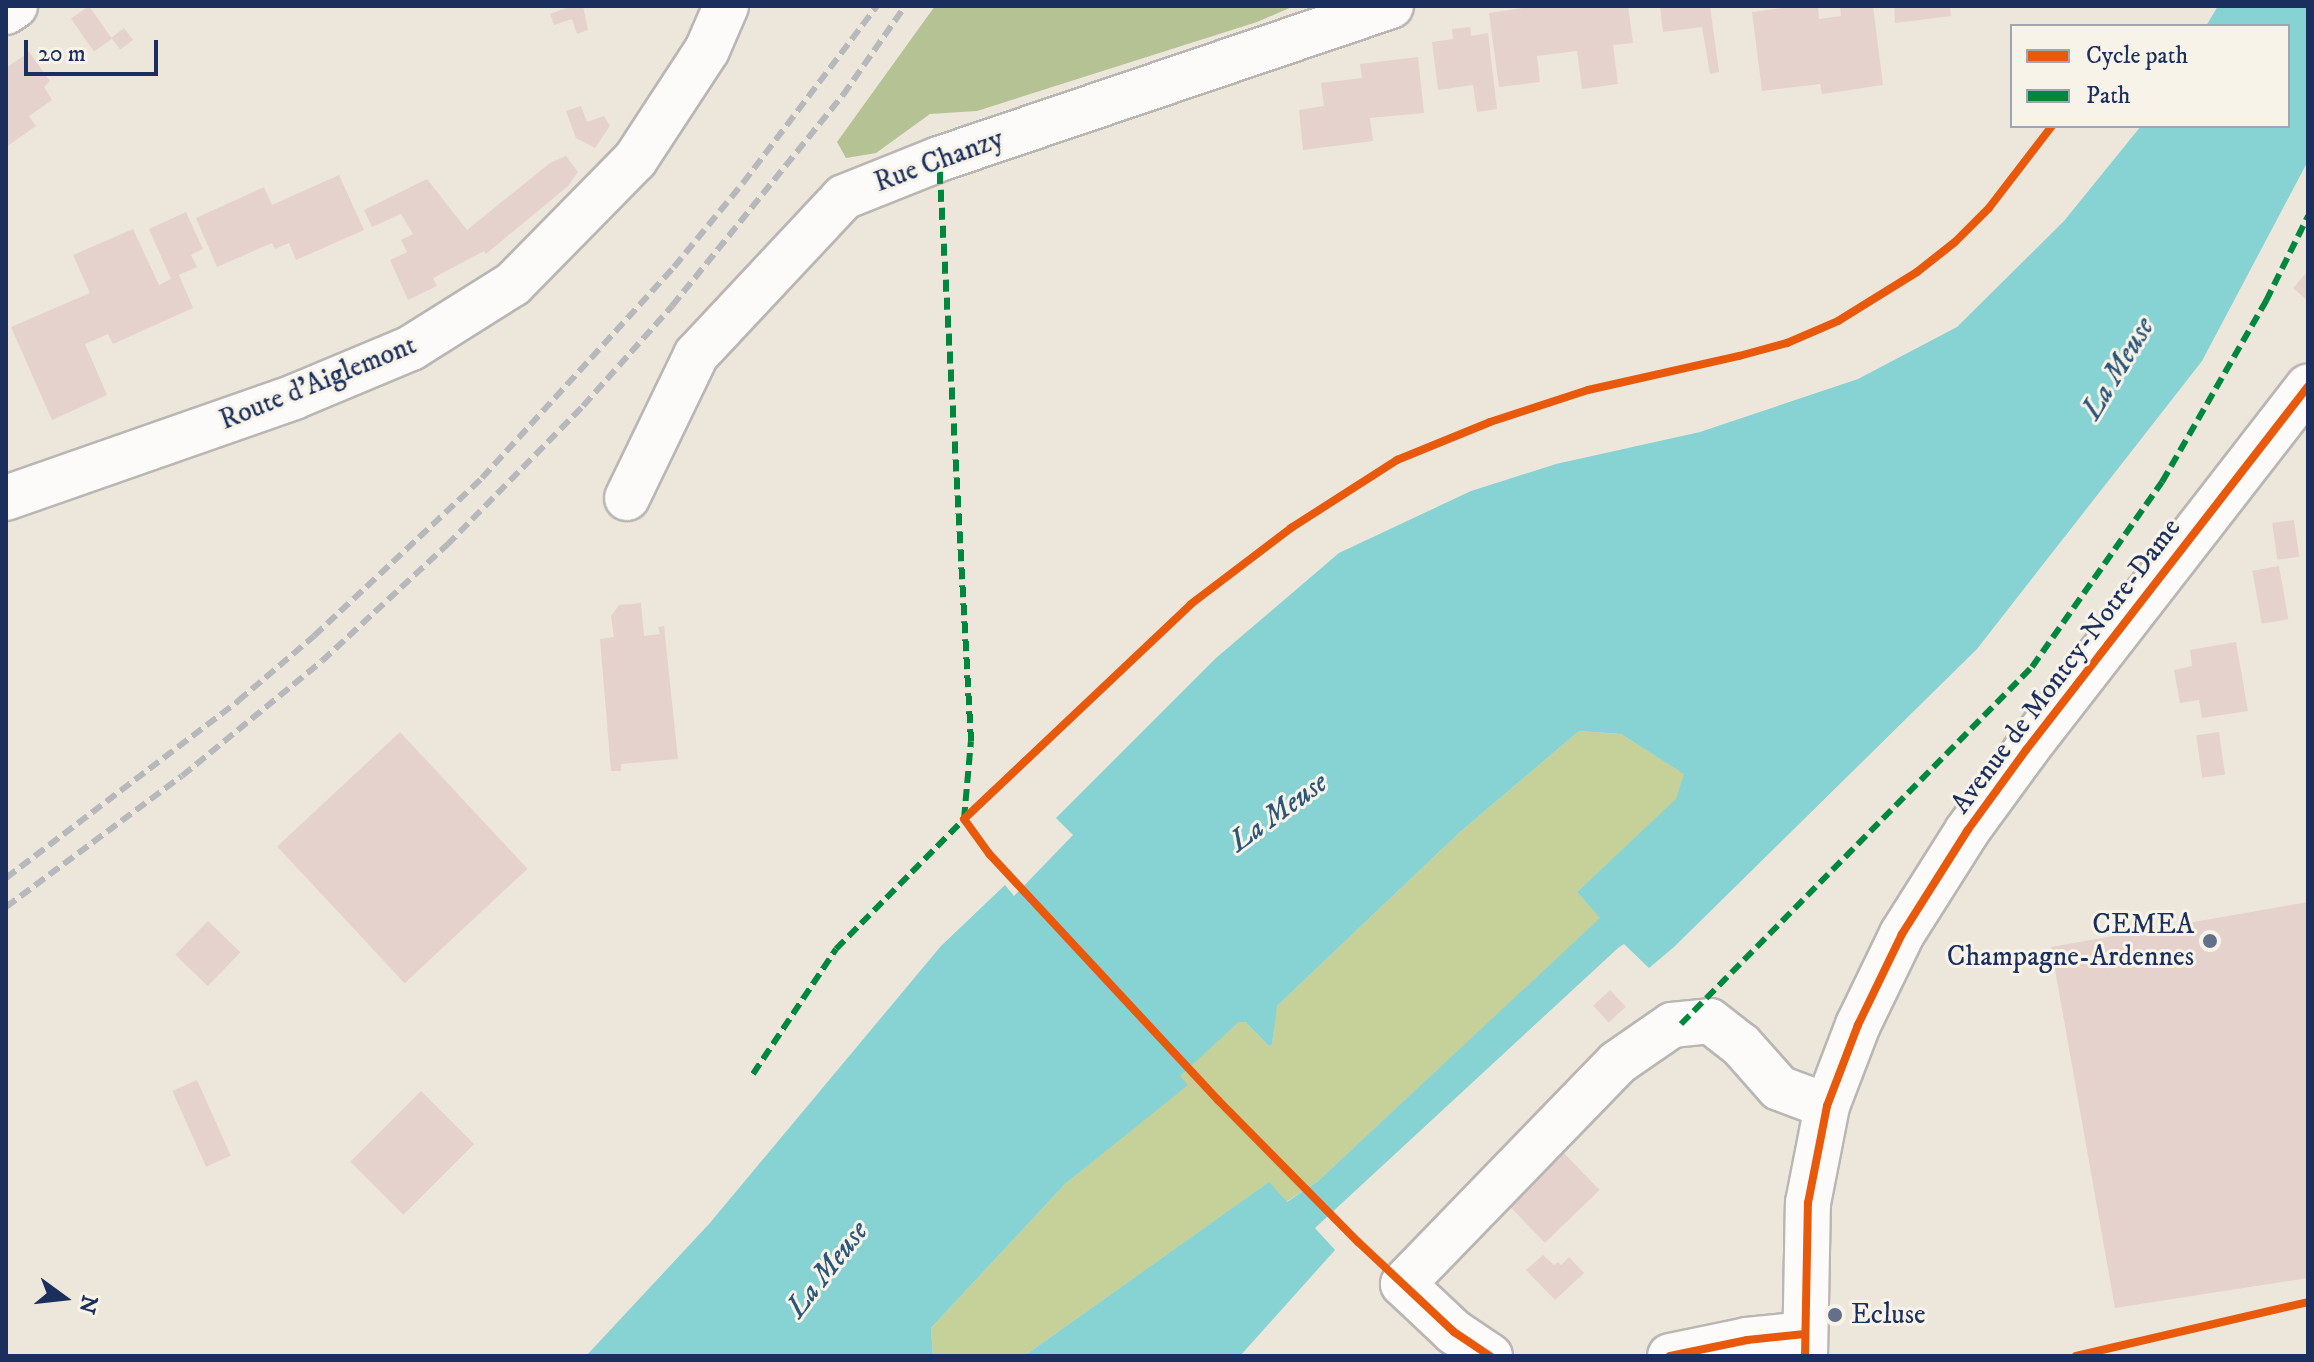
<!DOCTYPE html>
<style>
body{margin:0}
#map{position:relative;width:2314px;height:1362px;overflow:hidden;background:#ede6db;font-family:"IM FELL DW Pica",serif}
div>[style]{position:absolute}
.green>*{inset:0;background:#c6d099}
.forest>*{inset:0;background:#b4c294}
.water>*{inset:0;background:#87d2d3}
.building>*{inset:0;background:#e5d2cd;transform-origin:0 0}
.roads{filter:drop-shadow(2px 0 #b9b6b3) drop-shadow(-2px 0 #b9b6b3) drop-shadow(0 2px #b9b6b3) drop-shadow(0 -2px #b9b6b3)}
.minor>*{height:44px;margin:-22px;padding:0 22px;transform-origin:22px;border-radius:22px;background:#fcfbfa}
.rail>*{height:6px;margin-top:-3px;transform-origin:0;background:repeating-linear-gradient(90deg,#b7b8bc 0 12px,transparent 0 18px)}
.quiet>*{height:6px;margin-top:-3px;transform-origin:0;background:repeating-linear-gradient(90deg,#00873e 0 12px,transparent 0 18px)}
.cycleway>*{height:8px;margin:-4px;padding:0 4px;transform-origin:4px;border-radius:4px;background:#e8590c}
.dots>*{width:22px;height:22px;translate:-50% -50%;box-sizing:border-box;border:4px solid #f7f3e8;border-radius:50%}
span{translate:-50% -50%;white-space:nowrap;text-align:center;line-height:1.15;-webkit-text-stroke:6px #f7f3e8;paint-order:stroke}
.street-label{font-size:28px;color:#1b2f5e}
.poi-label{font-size:28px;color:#1b2f5e}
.right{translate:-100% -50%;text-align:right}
.left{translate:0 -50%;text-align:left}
.water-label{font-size:30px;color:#2b567a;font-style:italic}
.frame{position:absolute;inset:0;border:8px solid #1b2f5e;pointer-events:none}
.legend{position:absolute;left:2010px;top:24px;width:280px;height:104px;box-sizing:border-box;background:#f7f3e8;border:2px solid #9fa5b1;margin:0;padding:10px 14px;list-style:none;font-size:24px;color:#1b2f5e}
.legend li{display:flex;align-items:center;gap:16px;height:40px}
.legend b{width:40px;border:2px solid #9fa5b1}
.north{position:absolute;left:24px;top:1258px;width:80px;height:80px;-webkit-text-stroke:6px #f7f3e8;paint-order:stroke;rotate:105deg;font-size:22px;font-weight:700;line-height:32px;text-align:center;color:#1b2f5e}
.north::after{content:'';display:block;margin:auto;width:28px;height:36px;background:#1b2f5e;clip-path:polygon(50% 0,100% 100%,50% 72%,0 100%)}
.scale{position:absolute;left:24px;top:40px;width:134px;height:36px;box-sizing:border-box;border:4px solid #1b2f5e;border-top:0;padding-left:10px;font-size:24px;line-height:28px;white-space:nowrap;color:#1b2f5e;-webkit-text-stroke:6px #f7f3e8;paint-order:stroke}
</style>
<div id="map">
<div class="green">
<i style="clip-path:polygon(1579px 731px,1621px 734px,1685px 774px,1677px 799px,1577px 892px,1601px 918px,1318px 1181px,1286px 1202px,1268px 1183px,1024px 1356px,933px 1356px,931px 1328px,1065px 1184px,1187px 1085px,1179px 1076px,1239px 1022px,1245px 1022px,1269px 1046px,1272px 1045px,1276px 1007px,1460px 832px)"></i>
</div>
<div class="forest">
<i style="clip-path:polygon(935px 6px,1294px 6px,1257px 22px,977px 111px,930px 114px,876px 153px,846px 158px,837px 142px)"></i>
</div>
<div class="water">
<i style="clip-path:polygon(2218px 6px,2308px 6px,2308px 161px,2202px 361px,1977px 649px,1674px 947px,1649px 968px,1624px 944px,1618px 948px,1315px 1228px,1335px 1250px,1240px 1356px,1024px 1356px,1269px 1182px,1287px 1202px,1318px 1181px,1600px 918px,1577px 892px,1676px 799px,1684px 774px,1621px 734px,1579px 731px,1460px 832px,1277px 1006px,1272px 1045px,1269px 1046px,1245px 1022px,1239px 1022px,1180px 1076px,1188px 1085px,1065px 1184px,931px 1328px,933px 1356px,586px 1356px,709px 1224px,941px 946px,1005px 885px,1014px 896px,1073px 835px,1056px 818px,1216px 658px,1339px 553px,1471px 491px,1556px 464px,1700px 432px,1858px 379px,1957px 327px,2064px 221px,2141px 126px,2288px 126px,2288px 26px,2206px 26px)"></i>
</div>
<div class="building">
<i style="left:89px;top:6px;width:40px;height:22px;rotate:55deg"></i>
<i style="clip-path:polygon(572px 6px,583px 6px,588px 30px,577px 34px,572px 19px,554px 25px,550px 14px)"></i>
<i style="clip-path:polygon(1536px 6px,1628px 6px,1633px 43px,1613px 45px,1618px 84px,1582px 89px,1577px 51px,1537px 56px,1540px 82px,1499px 87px,1489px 13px)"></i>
<i style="clip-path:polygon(1660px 6px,1710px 6px,1719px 72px,1710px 74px,1702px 27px,1663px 32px)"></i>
<i style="clip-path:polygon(1797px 6px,1818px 6px,1819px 19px,1841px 16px,1840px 6px,1873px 6px,1883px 85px,1822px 94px,1820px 84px,1762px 91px,1752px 12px)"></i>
<i style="clip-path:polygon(1894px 6px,1950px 6px,1951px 16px,1895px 23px)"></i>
<i style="clip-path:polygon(1470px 27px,1471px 36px,1488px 33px,1497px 109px,1477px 112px,1473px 85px,1438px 90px,1432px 42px,1453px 39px,1452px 29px)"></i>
<i style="left:124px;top:28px;width:15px;height:16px;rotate:53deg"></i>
<i style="clip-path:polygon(29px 52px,50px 81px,44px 87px,52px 100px,29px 116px,36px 126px,6px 147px,6px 68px)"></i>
<i style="clip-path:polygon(1418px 57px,1424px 113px,1370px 118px,1373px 141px,1303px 150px,1299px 110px,1324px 106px,1321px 83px,1362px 78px,1360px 64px)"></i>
<i style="clip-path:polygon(581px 106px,587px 122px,604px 116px,610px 126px,595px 148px,576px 138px,566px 111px)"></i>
<i style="clip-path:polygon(566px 156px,578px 172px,568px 186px,486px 254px,484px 251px,433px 278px,437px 286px,408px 300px,390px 260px,407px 252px,401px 240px,413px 234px,401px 214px,372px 227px,364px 210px,427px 179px,467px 230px,550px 163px)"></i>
<i style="clip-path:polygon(339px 175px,364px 230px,296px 260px,289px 243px,275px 249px,272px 243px,217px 267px,196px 218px,264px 187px,272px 205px)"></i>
<i style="clip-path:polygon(186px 212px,203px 249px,191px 255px,197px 267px,179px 275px,193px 308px,113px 344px,108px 334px,85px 344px,107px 395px,52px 420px,11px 327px,90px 293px,73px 255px,133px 229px,159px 285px,171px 279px,149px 229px)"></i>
<i style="clip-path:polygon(2308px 271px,2308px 301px,2293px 288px)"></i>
<i style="left:2294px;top:520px;width:37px;height:22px;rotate:82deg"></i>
<i style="left:2279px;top:566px;width:54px;height:27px;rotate:80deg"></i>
<i style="clip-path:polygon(641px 603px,644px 636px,660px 634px,658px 627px,664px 626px,678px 759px,621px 764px,621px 771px,611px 771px,600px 639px,614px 637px,611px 616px,619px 605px)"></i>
<i style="clip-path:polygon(2236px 642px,2248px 711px,2202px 718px,2199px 700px,2180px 703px,2174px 670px,2192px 666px,2190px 650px)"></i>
<i style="left:400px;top:732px;width:187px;height:168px;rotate:47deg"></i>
<i style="left:2219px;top:732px;width:43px;height:23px;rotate:82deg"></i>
<i style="clip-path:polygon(2308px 902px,2308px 1278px,2115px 1308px,2051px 947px)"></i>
<i style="left:208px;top:921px;width:45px;height:47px;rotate:44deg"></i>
<i style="left:1610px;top:990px;width:23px;height:23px;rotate:47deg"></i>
<i style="left:197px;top:1080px;width:83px;height:27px;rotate:66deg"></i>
<i style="left:421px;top:1091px;width:75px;height:100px;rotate:45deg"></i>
<i style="left:1560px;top:1149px;width:57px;height:76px;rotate:46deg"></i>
<i style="clip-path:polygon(1543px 1255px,1554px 1265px,1558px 1262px,1561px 1265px,1569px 1257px,1584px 1273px,1555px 1300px,1526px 1270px)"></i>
</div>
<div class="roads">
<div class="minor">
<i style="left:6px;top:12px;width:11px;rotate:-34deg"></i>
<i style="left:6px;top:498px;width:305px;rotate:-19.3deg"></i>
<i style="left:294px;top:397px;width:127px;rotate:-22.7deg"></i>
<i style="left:411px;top:348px;width:120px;rotate:-32.1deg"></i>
<i style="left:513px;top:284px;width:174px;rotate:-45.5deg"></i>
<i style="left:635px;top:160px;width:131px;rotate:-56.8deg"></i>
<i style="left:707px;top:50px;width:48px;rotate:-66.6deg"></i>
<i style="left:627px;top:498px;width:159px;rotate:-64.2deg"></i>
<i style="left:696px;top:355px;width:216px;rotate:-46.9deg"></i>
<i style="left:844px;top:197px;width:102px;rotate:-21.8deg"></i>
<i style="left:939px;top:159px;width:477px;rotate:-18.7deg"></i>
<i style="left:1490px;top:1356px;width:43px;rotate:-146.3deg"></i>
<i style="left:1454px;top:1332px;width:70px;rotate:-136.7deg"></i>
<i style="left:1403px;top:1284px;width:308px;rotate:-45.9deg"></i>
<i style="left:1617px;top:1063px;width:67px;rotate:-34.6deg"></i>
<i style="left:1672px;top:1025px;width:38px;rotate:-6deg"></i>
<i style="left:1710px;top:1021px;width:39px;rotate:38deg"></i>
<i style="left:1741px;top:1045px;width:57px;rotate:48.5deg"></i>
<i style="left:1779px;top:1088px;width:51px;rotate:20.6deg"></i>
<i style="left:1670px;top:1356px;width:79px;rotate:-11.7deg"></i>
<i style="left:1747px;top:1340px;width:58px;rotate:-5.9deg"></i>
<i style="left:1805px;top:1356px;width:153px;rotate:-88.9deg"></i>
<i style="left:1808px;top:1203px;width:99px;rotate:-78.9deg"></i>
<i style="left:1827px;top:1106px;width:87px;rotate:-69.1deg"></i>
<i style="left:1858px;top:1025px;width:101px;rotate:-64.2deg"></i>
<i style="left:1902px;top:934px;width:122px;rotate:-57.7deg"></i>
<i style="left:1967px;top:831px;width:100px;rotate:-53.9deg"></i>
<i style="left:2026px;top:750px;width:460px;rotate:-52.2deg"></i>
</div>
</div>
<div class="rail">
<i style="left:6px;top:878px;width:292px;rotate:-37.3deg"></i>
<i style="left:238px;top:701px;width:100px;rotate:-40.5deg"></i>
<i style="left:314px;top:636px;width:231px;rotate:-43.2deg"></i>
<i style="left:482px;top:478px;width:285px;rotate:-47.7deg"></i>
<i style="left:674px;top:267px;width:109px;rotate:-50.6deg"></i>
<i style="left:743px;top:183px;width:222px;rotate:-52.9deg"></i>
<i style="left:6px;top:907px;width:219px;rotate:-36.7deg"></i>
<i style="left:182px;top:776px;width:181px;rotate:-39.4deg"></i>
<i style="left:322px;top:661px;width:171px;rotate:-42.9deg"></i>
<i style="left:447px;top:545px;width:194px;rotate:-45.6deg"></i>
<i style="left:583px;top:406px;width:134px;rotate:-48.3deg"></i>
<i style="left:672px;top:306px;width:272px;rotate:-51deg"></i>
<i style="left:843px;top:95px;width:108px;rotate:-55.1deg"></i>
</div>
<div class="quiet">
<i style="left:1681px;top:1024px;width:501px;rotate:-45.49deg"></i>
<i style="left:2032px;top:667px;width:226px;rotate:-54.9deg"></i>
<i style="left:2162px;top:482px;width:209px;rotate:-60.1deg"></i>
<i style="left:2266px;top:301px;width:95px;rotate:-63.7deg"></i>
<i style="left:753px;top:1074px;width:150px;rotate:-56.4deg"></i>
<i style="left:836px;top:949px;width:182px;rotate:-45.4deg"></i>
<i style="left:964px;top:819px;width:78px;rotate:-84.9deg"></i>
<i style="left:971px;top:741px;width:583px;rotate:-93.15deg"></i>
</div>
<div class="cycleway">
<i style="left:1490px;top:1356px;width:43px;rotate:-146.3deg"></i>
<i style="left:1454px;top:1332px;width:132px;rotate:-136.8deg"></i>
<i style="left:1358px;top:1242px;width:199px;rotate:-134.6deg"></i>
<i style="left:1218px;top:1100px;width:335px;rotate:-132.9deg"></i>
<i style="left:990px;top:855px;width:44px;rotate:-125.8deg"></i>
<i style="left:964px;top:819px;width:313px;rotate:-43.4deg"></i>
<i style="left:1191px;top:604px;width:126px;rotate:-37.2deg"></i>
<i style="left:1291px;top:528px;width:126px;rotate:-32.7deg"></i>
<i style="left:1397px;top:460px;width:100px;rotate:-22.2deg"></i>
<i style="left:1490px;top:422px;width:103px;rotate:-18.1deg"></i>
<i style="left:1588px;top:390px;width:155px;rotate:-12.7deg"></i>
<i style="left:1739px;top:356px;width:50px;rotate:-15.2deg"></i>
<i style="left:1787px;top:343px;width:56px;rotate:-23.3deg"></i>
<i style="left:1838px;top:321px;width:93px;rotate:-31.8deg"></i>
<i style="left:1917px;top:272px;width:48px;rotate:-38.3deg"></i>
<i style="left:1955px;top:242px;width:48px;rotate:-45deg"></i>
<i style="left:1989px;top:208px;width:103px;rotate:-52.5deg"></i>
<i style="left:1670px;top:1356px;width:79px;rotate:-11.7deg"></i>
<i style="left:1747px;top:1340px;width:58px;rotate:-5.9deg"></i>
<i style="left:1805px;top:1356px;width:153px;rotate:-88.9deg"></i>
<i style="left:1808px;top:1203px;width:99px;rotate:-78.9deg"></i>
<i style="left:1827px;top:1106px;width:87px;rotate:-69.1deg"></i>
<i style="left:1858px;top:1025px;width:101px;rotate:-64.2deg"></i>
<i style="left:1902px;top:934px;width:122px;rotate:-57.7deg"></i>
<i style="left:1967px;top:831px;width:100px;rotate:-53.9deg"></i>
<i style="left:2026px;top:750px;width:460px;rotate:-52.2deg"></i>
<i style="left:2076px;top:1356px;width:238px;rotate:-13.1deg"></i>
</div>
<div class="dots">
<i style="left:2210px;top:941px;background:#646f8a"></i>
<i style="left:1835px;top:1315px;background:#646f8a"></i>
</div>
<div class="street-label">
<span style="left:939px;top:161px;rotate:-20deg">Rue Chanzy</span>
<span style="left:318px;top:383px;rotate:-22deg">Route d'Aiglemont</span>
<span style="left:2066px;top:666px;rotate:-53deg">Avenue de Montcy-Notre-Dame</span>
</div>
<div class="poi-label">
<span class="right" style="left:2194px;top:941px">CEMEA<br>Champagne-Ardennes</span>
<span class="left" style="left:1851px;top:1315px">Ecluse</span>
</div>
<div class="water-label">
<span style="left:2119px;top:369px;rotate:-59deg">La Meuse</span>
<span style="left:1279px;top:813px;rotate:-36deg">La Meuse</span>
<span style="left:828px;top:1270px;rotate:-52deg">La Meuse</span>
</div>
<div class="frame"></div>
<ul class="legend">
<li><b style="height:10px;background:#e8590c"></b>Cycle path</li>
<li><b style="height:10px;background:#00873e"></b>Path</li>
</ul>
<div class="north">N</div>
<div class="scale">20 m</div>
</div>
